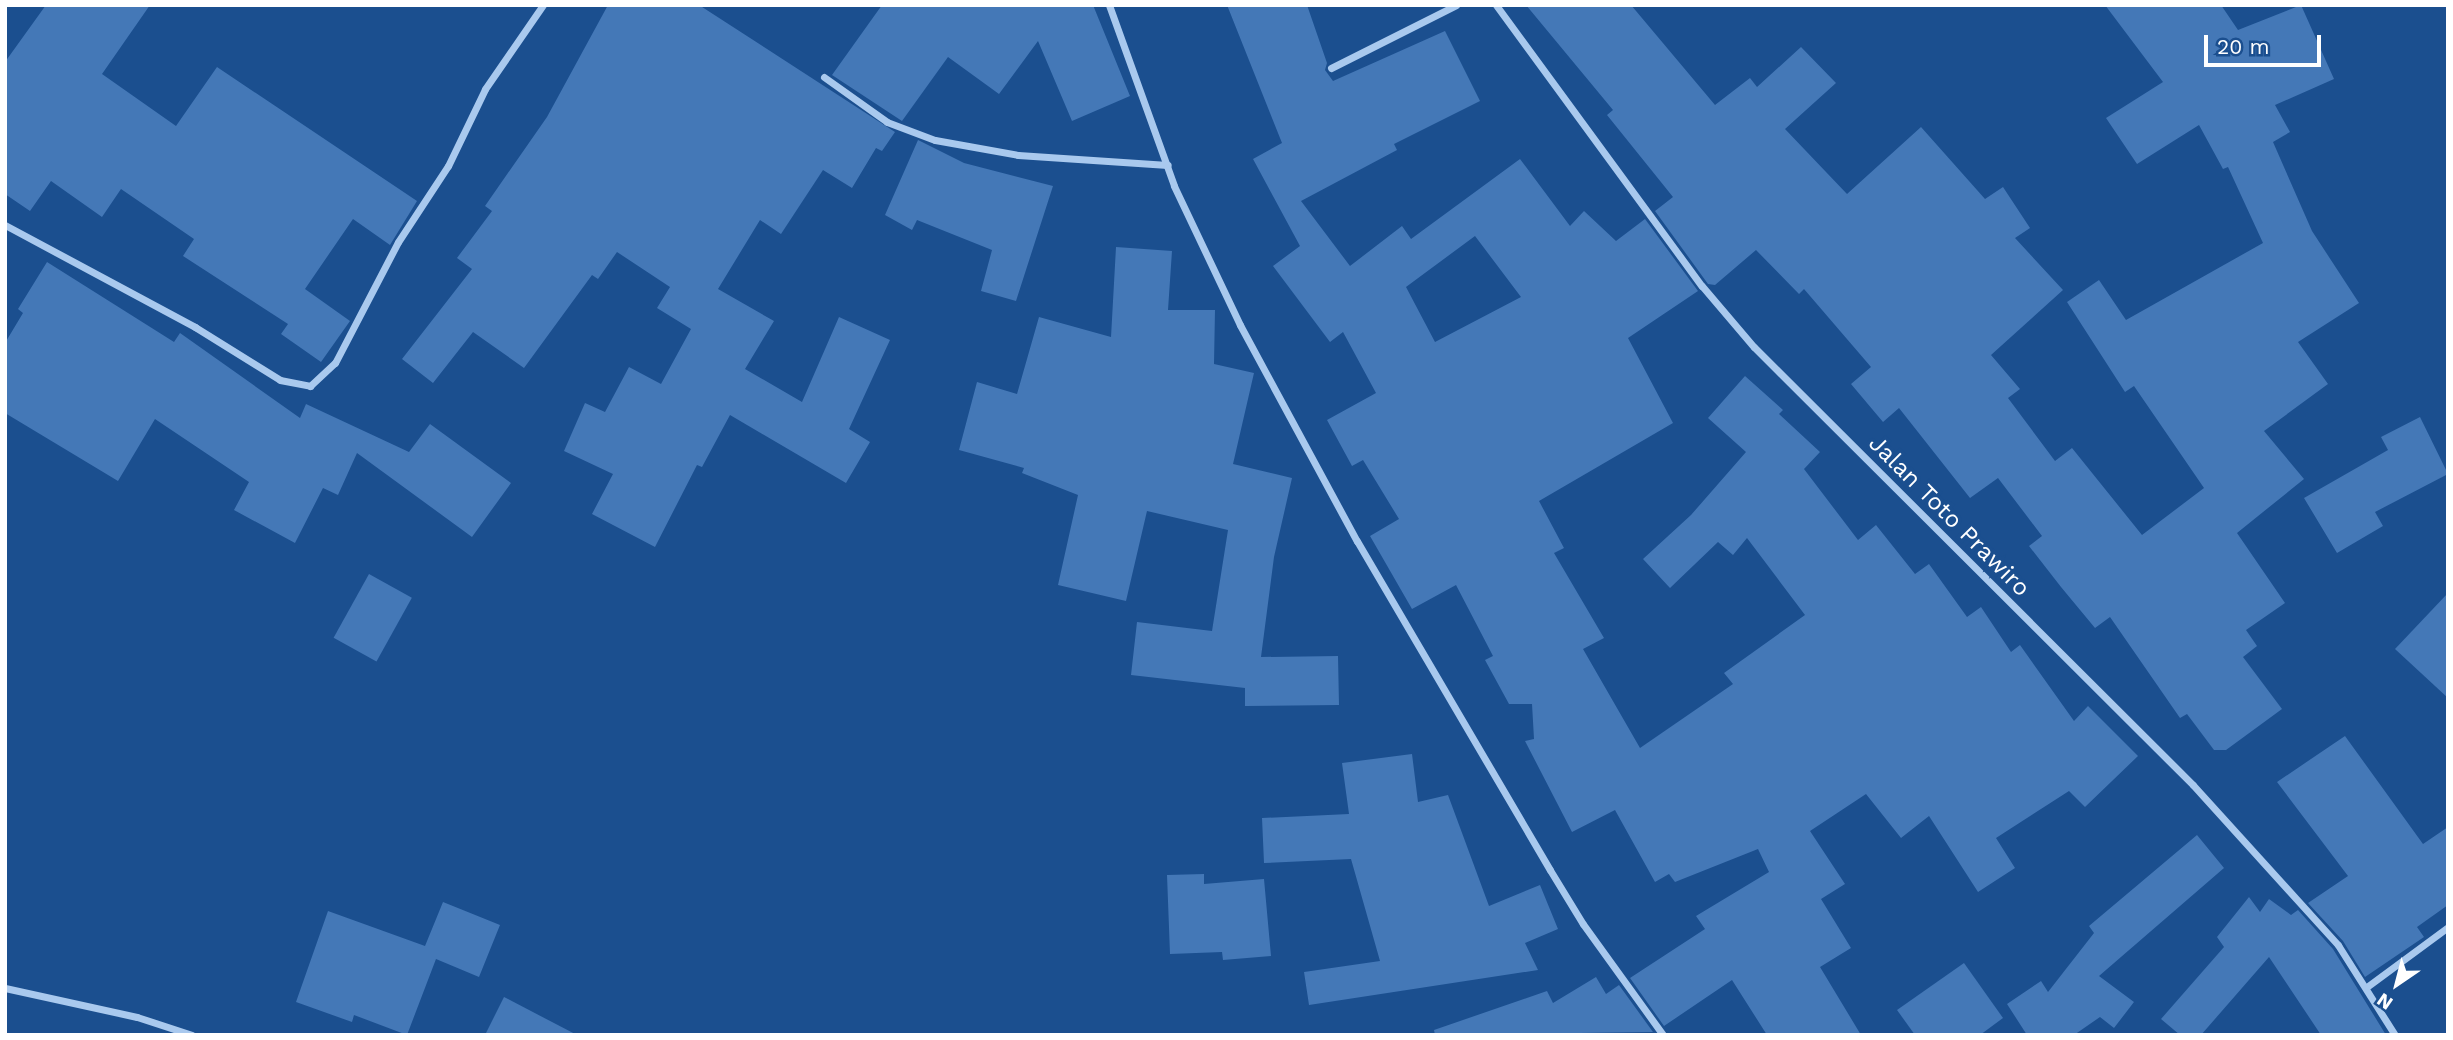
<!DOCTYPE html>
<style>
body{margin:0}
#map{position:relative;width:2453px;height:1040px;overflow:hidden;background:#1b4f8f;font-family:"Work Sans",sans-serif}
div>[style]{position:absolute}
.building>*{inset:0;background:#4478b7;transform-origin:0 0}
.street>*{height:7px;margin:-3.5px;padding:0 3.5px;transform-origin:3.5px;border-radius:3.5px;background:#a9c9ee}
span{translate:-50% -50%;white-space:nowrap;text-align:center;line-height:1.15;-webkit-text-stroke:7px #1b4f8f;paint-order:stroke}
.street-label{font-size:24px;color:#fff}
.frame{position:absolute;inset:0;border:7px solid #fff;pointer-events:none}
.north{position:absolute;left:2362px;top:949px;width:70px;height:70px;-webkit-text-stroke:5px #1b4f8f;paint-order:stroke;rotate:215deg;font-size:19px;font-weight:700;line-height:28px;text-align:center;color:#fff}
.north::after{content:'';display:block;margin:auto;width:24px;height:32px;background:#fff;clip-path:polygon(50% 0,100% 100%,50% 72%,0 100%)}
.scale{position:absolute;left:2204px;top:35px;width:117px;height:32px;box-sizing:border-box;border:4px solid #fff;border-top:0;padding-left:9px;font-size:21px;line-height:24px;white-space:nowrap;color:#fff;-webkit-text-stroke:5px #1b4f8f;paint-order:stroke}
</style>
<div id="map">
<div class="building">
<i style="clip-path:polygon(46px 5px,150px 5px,102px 74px,176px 126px,217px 67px,417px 201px,390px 245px,353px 219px,305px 289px,350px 321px,321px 362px,281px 334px,288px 324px,183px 256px,194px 239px,121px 189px,102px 217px,51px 181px,30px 211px,5px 194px,5px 62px)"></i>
<i style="clip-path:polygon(608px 5px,699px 5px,895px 132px,882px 151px,876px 148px,852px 188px,823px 170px,781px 234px,760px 220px,718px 289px,774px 321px,745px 369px,802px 402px,839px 317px,890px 340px,849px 429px,870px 442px,846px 483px,730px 415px,702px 467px,697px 465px,655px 547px,592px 514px,613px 474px,564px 451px,585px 403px,605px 412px,629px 367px,661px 384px,691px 329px,657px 308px,670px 287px,617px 252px,598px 279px,592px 275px,524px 368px,473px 332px,433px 383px,402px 359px,472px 269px,457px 258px,492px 211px,485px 206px,547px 117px)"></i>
<i style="clip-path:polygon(882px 5px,1093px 5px,1130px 96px,1072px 121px,1038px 41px,999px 94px,948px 57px,902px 121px,832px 75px)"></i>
<i style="clip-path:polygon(evenodd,1227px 5px,1307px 5px,1327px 63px,1325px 70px,1333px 81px,1445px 31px,1480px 101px,1394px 144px,1397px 150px,1301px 201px,1350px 266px,1402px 226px,1411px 239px,1520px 159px,1570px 226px,1584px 211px,1616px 241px,1645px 219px,1698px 291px,1628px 338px,1673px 423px,1539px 501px,1564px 548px,1554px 553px,1604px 638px,1583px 649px,1640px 748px,1733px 684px,1724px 673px,1805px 615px,1747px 538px,1733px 555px,1718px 542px,1670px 588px,1643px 559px,1691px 515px,1746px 452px,1708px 418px,1745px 376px,1783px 410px,1779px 414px,1820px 452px,1804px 469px,1858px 540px,1876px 525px,1915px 574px,1929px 564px,1967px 617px,1981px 607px,2011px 652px,2020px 645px,2074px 721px,2088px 706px,2138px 756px,2085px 807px,2069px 791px,1996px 838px,2015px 868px,1978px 892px,1929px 816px,1901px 838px,1866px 794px,1810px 831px,1845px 884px,1821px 899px,1851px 948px,1820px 967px,1861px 1035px,1767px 1035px,1732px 980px,1664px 1026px,1630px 978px,1705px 929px,1696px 916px,1769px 872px,1758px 849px,1675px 882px,1669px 874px,1655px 882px,1615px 810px,1572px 832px,1525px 741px,1534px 739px,1532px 704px,1509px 704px,1485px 660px,1493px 656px,1456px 585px,1412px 609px,1370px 536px,1399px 519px,1363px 460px,1352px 466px,1327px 420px,1376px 393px,1343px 332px,1330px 342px,1273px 266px,1300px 246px,1253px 159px,1282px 143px,1227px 5px,1475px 236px,1521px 297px,1435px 342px,1406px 287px,1475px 236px)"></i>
<i style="clip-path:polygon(1526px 5px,1631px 5px,1715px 105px,1750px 78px,1757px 87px,1801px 47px,1836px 83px,1785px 129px,1847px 194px,1921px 127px,1985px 199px,2003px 187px,2030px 228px,2015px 238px,2063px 290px,1991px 355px,2020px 389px,2008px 398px,2055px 461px,2072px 448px,2142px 535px,2204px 488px,2134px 386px,2125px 392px,2067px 302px,2099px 280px,2126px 320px,2263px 243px,2228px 167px,2223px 169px,2199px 125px,2137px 164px,2106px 118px,2163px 82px,2105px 5px,2221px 5px,2238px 30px,2301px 5px,2334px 79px,2275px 105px,2290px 132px,2273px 142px,2312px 231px,2359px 303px,2298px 342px,2328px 384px,2264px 431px,2304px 479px,2237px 533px,2285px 603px,2246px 630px,2257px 646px,2243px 657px,2282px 709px,2226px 750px,2214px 750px,2187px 714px,2180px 718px,2110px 617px,2095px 628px,2061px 587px,2029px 546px,2042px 536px,1998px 478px,1970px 498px,1899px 408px,1883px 422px,1851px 384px,1871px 367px,1804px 289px,1799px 294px,1756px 250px,1715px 285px,1708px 284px,1655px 211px,1673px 197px,1607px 115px,1613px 110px)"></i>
<i style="clip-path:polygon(918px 140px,964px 163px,1053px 186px,1016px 301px,981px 291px,992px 250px,917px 220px,912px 230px,885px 215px)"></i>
<i style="clip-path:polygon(1116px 247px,1172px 251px,1168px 310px,1215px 310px,1214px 364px,1254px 373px,1233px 464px,1292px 478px,1274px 557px,1261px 657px,1338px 656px,1339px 705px,1245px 706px,1245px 688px,1131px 675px,1137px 622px,1212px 631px,1228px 530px,1147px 511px,1126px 601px,1058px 585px,1078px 495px,1022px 473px,1024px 468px,959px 450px,977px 382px,1017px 394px,1039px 317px,1111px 337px)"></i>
<i style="clip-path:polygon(47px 262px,174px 342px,180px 333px,300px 418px,306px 404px,409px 452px,430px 424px,511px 483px,472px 537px,357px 453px,338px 495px,323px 488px,295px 543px,234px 510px,249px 482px,155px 419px,118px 481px,5px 413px,5px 343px,23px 313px,18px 309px)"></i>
<i style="clip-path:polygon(2420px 417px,2448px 474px,2375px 512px,2383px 526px,2337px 553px,2304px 498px,2388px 450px,2381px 437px)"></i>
<i style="left:369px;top:574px;width:49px;height:73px;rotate:29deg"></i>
<i style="clip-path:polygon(2448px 593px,2448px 698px,2395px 649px)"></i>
<i style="clip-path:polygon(2345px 736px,2423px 844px,2448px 827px,2448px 905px,2417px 927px,2424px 937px,2365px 977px,2343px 941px,2308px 903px,2348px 876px,2277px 782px)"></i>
<i style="clip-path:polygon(1412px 754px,1418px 802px,1448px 795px,1489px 906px,1540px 885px,1558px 929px,1525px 943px,1538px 970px,1309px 1005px,1304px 972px,1380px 961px,1351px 859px,1264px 863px,1262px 818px,1349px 814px,1342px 763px)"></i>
<i style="clip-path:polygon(2197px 835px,2224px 868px,2099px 976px,2134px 1002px,2114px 1028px,2100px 1017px,2074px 1035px,2027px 1035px,2007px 1004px,2041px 981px,2048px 992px,2094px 933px,2089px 926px)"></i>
<i style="clip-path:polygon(1204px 874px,1204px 884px,1264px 879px,1271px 956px,1223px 960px,1222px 952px,1170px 954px,1167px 875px)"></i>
<i style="clip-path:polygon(2249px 897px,2260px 912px,2269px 899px,2291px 915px,2298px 910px,2333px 949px,2386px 1035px,2321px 1035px,2269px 957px,2201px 1035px,2180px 1035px,2161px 1019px,2224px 947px,2217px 937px)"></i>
<i style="clip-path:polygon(443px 902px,500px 925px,479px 977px,436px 959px,407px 1035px,354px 1015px,352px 1022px,296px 1002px,328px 911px,425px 946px)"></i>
<i style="clip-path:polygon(1964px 963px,2003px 1018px,1980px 1035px,1915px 1035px,1897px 1010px)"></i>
<i style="clip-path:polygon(1596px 977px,1606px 994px,1619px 985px,1653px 1032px,1435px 1035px,1434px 1030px,1547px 991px,1553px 1003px)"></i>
<i style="clip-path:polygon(504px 997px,577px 1035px,485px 1035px)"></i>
</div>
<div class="street">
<i style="left:1109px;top:5px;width:192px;rotate:70.2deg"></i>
<i style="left:1174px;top:186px;width:154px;rotate:64.6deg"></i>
<i style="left:1240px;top:325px;width:246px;rotate:61.6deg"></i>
<i style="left:1357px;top:541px;width:381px;rotate:59.6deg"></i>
<i style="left:1550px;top:870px;width:63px;rotate:58.6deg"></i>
<i style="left:1583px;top:924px;width:137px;rotate:54.2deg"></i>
<i style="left:1496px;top:5px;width:348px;rotate:53.8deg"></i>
<i style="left:1702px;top:286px;width:80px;rotate:49.6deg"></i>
<i style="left:1754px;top:347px;width:620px;rotate:44.93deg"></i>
<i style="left:2193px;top:785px;width:216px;rotate:47.8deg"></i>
<i style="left:2338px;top:945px;width:107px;rotate:57.7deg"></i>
<i style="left:1331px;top:68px;width:140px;rotate:-26.7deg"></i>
<i style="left:824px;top:77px;width:77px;rotate:35.5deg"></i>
<i style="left:887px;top:122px;width:51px;rotate:20.6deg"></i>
<i style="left:935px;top:140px;width:84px;rotate:10.2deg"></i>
<i style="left:1018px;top:155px;width:150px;rotate:3.8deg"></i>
<i style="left:5px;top:225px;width:216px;rotate:28.2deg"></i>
<i style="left:195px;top:327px;width:100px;rotate:31.9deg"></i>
<i style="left:280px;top:380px;width:31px;rotate:11deg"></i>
<i style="left:310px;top:386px;width:34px;rotate:-43deg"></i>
<i style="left:335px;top:363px;width:136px;rotate:-62.5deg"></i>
<i style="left:398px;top:242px;width:91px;rotate:-56.7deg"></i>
<i style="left:448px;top:166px;width:85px;rotate:-64.3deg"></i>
<i style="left:485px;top:89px;width:102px;rotate:-55.4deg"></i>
<i style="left:2368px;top:986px;width:99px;rotate:-36.4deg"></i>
<i style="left:5px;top:988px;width:135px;rotate:12.4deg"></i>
<i style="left:137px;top:1017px;width:58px;rotate:18.1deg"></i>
</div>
<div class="street-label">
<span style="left:1949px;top:516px;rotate:45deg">Jalan Toto Prawiro</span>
</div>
<div class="frame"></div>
<div class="north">N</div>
<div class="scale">20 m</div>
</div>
